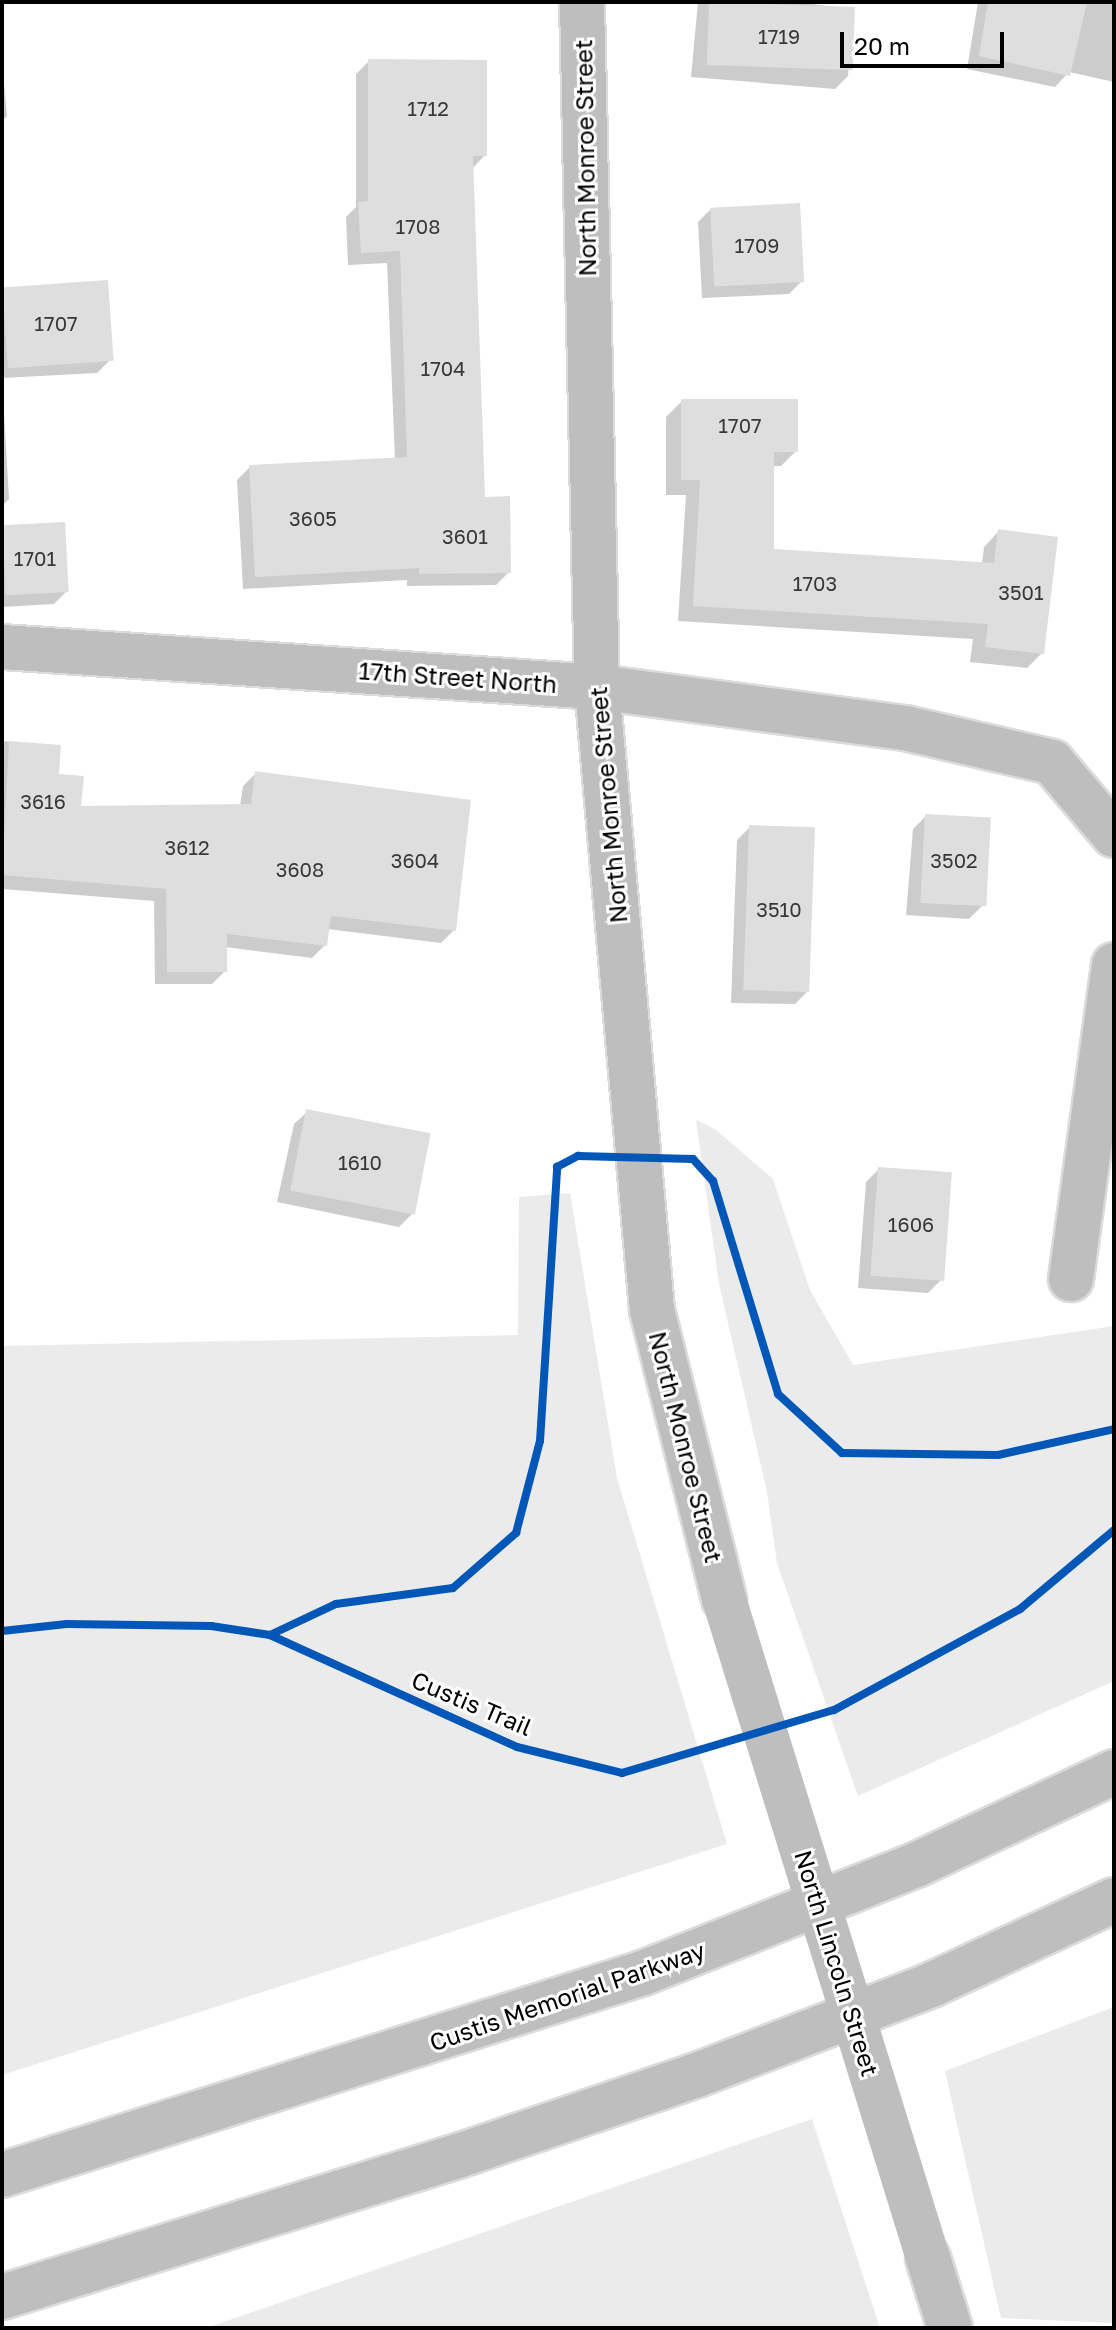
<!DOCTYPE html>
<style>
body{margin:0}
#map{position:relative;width:1116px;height:2330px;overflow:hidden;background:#fff;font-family:"Golos Text",sans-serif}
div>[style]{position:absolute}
.green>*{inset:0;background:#ebebeb}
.shadow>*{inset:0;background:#0003}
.building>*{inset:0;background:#dedede;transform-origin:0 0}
.roads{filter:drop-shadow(2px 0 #dbdbdb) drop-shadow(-2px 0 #dbdbdb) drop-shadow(0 2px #dbdbdb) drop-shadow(0 -2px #dbdbdb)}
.street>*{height:44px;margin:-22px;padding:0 22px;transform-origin:22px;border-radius:22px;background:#bebebe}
.highway>*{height:44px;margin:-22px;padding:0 22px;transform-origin:22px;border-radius:22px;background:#bebebe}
.street-bridge>*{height:44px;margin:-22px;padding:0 22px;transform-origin:22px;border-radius:22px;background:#bebebe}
.cycleway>*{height:8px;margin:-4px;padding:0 4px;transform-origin:4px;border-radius:4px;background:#0057b8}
span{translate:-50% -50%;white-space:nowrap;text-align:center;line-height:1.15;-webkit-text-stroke:6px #fff;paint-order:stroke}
.number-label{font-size:20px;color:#383838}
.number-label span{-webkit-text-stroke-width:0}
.street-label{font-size:24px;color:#000}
.frame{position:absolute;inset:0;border:4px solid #000;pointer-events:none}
.scale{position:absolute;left:840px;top:32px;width:164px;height:36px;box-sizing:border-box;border:4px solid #000;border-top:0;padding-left:10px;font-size:24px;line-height:28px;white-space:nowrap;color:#000;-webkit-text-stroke:6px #fff;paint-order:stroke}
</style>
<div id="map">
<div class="green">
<i style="clip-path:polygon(696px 1120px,715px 1129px,773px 1179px,810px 1290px,853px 1365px,1114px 1326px,1114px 1681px,858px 1796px,777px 1563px,767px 1492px,719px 1284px)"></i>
<i style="clip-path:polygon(570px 1193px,617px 1478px,727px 1844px,2px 2075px,2px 1346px,518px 1335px,519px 1197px)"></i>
<i style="clip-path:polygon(1114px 2007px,1114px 2323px,1001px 2318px,945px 2071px)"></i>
<i style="clip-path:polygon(812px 2119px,880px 2328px,206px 2328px)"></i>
</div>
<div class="shadow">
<i style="clip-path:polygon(698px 2px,794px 2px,853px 9px,848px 76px,835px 89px,691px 77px)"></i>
<i style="clip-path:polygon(978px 2px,1114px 2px,1114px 82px,1069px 72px,1055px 87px,967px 69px)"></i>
<i style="clip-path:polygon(369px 61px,485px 155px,472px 169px,483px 499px,509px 572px,496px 585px,407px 586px,407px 580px,243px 589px,237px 480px,250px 467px,395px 460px,387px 263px,348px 265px,346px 217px,356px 207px,356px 74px)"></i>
<i style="clip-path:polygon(2px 62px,7px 116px,2px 121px)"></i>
<i style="clip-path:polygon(711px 209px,802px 281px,789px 294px,702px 298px,698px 222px)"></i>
<i style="clip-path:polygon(2px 287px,110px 360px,97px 373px,2px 378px,9px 499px,2px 506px)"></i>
<i style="clip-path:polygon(682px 401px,796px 451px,781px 466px,772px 466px,772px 551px,982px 564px,984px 547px,999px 531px,1042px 653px,1027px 668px,970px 662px,973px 639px,678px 621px,686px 495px,666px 495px,666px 417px)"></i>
<i style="clip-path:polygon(2px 527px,67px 591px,54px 604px,2px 607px)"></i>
<i style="clip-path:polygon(2px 741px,59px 747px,57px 775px,79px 808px,240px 806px,243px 786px,256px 773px,454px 930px,441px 943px,327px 929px,325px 945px,312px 958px,225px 947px,225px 971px,212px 984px,155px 984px,154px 901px,2px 889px)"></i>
<i style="clip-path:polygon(926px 816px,982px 906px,969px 919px,906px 915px,913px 829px)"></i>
<i style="clip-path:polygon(750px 827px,808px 991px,795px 1004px,731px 1003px,737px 840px)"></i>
<i style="clip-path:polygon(307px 1112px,412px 1214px,399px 1227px,277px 1202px,294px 1124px)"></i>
<i style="clip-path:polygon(879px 1169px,941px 1280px,928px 1293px,858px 1288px,866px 1182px)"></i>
</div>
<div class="building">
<i style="left:709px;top:2px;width:146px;height:63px;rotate:2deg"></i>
<i style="clip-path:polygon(988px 2px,1087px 2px,1070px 76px,979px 56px)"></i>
<i style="clip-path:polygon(368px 59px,487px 60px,487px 156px,473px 156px,485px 497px,510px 496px,511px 573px,419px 574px,419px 568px,255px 577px,249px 465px,407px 457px,400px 251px,361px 253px,358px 202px,368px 201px)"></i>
<i style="left:800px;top:203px;width:79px;height:90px;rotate:87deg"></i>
<i style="left:108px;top:280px;width:81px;height:106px;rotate:86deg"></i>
<i style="clip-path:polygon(681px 399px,798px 399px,798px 452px,774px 452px,774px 549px,994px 563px,998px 529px,1058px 537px,1044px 654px,985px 647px,988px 624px,693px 606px,700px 480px,681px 480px)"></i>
<i style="left:65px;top:522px;width:70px;height:63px;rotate:87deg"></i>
<i style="clip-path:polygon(9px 741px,61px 745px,59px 774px,84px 776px,81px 806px,251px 804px,255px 771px,471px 800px,456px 931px,331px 916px,327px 946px,227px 934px,227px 972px,167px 972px,166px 889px,2px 875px)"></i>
<i style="left:925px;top:814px;width:66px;height:89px;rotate:3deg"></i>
<i style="left:749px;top:825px;width:66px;height:165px;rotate:2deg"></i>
<i style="left:306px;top:1109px;width:127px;height:83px;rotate:11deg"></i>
<i style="left:878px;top:1167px;width:74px;height:109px;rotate:4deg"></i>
</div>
<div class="roads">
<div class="street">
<i style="left:582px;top:2px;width:685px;rotate:88.75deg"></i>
<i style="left:597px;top:687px;width:625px;rotate:84.95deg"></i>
<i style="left:652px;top:1310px;width:298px;rotate:76deg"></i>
<i style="left:2px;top:647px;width:596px;rotate:3.85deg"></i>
<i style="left:597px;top:687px;width:311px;rotate:7.6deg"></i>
<i style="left:905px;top:728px;width:151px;rotate:13deg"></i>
<i style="left:1052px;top:762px;width:96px;rotate:49.7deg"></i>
<i style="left:1071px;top:1279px;width:317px;rotate:-82.2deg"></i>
<i style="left:928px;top:2258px;width:73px;rotate:72.6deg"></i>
</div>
<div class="highway">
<i style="left:2px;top:2175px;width:672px;rotate:-17.49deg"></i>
<i style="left:643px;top:1973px;width:296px;rotate:-21.6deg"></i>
<i style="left:918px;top:1864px;width:217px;rotate:-25.1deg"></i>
<i style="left:2px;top:2297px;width:477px;rotate:-17.2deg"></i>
<i style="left:458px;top:2156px;width:252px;rotate:-18.7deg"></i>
<i style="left:697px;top:2075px;width:251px;rotate:-21deg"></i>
<i style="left:931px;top:1985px;width:202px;rotate:-24.9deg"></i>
</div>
</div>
<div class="street-bridge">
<i style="left:724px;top:1599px;width:690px;rotate:72.8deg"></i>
</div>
<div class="cycleway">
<i style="left:2px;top:1631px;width:65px;rotate:-6.1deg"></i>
<i style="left:67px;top:1624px;width:144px;rotate:0.8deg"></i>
<i style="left:211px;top:1626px;width:60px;rotate:8.7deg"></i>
<i style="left:270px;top:1635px;width:271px;rotate:24.4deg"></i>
<i style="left:517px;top:1747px;width:108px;rotate:13.9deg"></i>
<i style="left:622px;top:1773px;width:221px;rotate:-16.6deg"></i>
<i style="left:834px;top:1710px;width:212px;rotate:-28.5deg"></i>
<i style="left:1020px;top:1609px;width:123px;rotate:-40deg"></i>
<i style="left:270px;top:1635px;width:73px;rotate:-25.2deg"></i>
<i style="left:336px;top:1604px;width:118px;rotate:-7.8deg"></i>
<i style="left:453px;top:1588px;width:84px;rotate:-41.1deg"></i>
<i style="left:516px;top:1533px;width:95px;rotate:-75.4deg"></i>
<i style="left:540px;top:1441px;width:275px;rotate:-86.4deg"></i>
<i style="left:557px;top:1167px;width:24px;rotate:-28deg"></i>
<i style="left:578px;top:1156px;width:115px;rotate:1.5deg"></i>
<i style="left:693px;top:1159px;width:30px;rotate:48deg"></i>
<i style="left:713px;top:1181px;width:223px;rotate:73deg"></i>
<i style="left:778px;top:1394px;width:87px;rotate:42.7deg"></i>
<i style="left:842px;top:1453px;width:156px;rotate:0.7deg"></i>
<i style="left:998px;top:1455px;width:119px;rotate:-12.6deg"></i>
</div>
<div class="number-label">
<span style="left:779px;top:36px">1719</span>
<span style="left:428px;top:108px">1712</span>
<span style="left:418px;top:226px">1708</span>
<span style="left:757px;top:245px">1709</span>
<span style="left:56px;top:323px">1707</span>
<span style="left:443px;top:368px">1704</span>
<span style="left:740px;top:425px">1707</span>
<span style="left:313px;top:518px">3605</span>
<span style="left:465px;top:536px">3601</span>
<span style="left:35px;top:558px">1701</span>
<span style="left:815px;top:583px">1703</span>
<span style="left:1021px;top:592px">3501</span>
<span style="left:43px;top:801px">3616</span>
<span style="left:187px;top:847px">3612</span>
<span style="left:415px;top:860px">3604</span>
<span style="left:954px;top:860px">3502</span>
<span style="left:300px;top:869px">3608</span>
<span style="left:779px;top:909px">3510</span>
<span style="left:360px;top:1162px">1610</span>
<span style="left:911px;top:1224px">1606</span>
</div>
<div class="street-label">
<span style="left:585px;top:158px;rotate:-91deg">North Monroe Street</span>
<span style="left:458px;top:677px;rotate:4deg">17th Street North</span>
<span style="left:608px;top:805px;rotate:-95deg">North Monroe Street</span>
<span style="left:686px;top:1447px;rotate:76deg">North Monroe Street</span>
<span style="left:472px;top:1703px;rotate:23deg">Custis Trail</span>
<span style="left:837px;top:1963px;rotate:73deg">North Lincoln Street</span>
<span style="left:567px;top:1996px;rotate:-19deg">Custis Memorial Parkway</span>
</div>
<div class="frame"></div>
<div class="scale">20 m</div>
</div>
